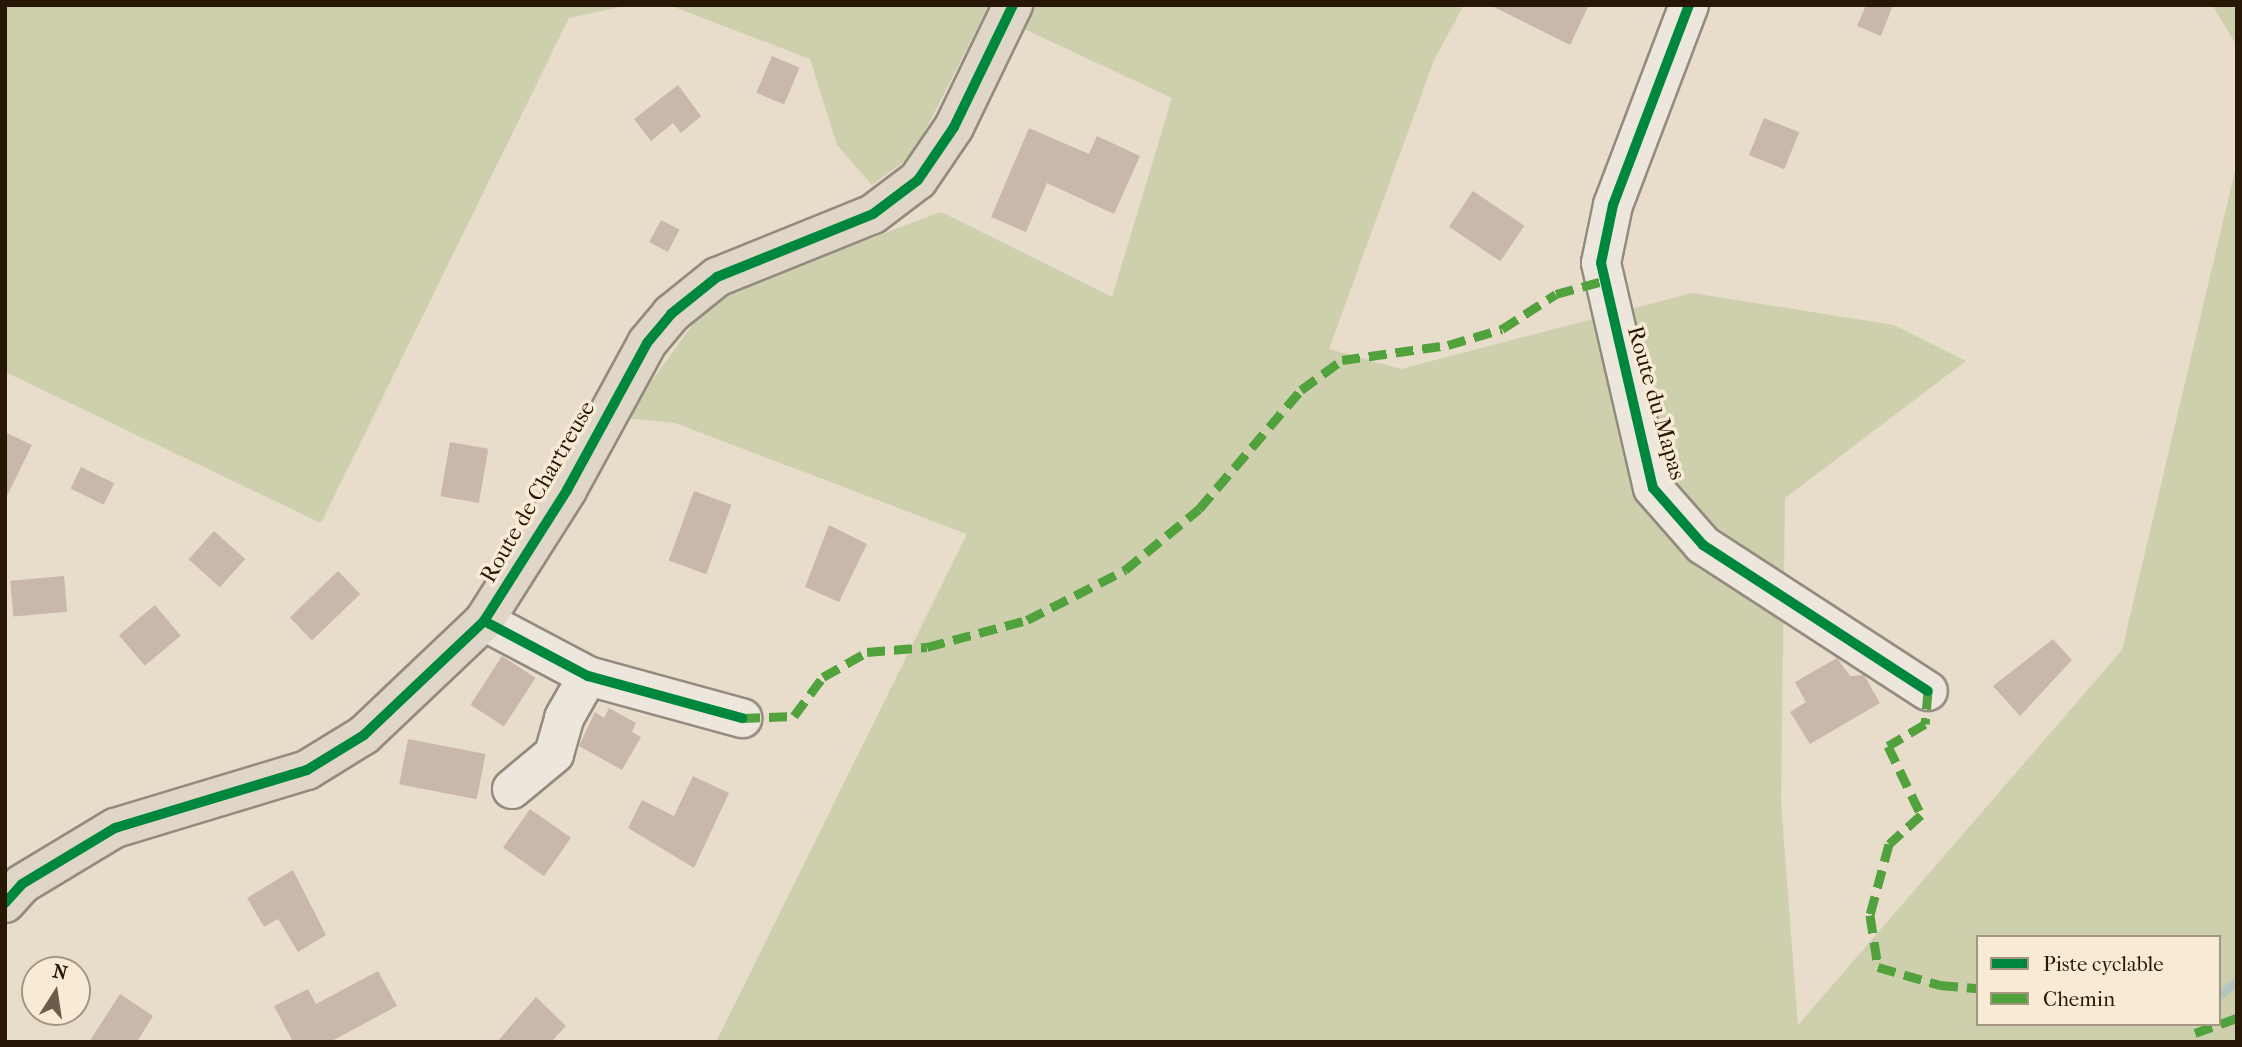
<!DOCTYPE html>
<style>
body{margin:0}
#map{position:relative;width:2242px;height:1047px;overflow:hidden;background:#e8ddcb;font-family:"IM FELL French Canon",serif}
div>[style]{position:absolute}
.green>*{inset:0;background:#cecfad}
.stream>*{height:9px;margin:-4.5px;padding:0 4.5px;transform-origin:4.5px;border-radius:4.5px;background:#b4c5be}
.building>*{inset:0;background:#cab7ab;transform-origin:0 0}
.roads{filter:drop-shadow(2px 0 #948b7f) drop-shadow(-2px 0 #948b7f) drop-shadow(0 2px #948b7f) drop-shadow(0 -2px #948b7f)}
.minor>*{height:38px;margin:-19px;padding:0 19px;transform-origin:19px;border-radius:19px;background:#ece6dd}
.major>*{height:38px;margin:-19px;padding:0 19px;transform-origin:19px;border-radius:19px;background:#e0d6c8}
.quiet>*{height:9px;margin-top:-4.5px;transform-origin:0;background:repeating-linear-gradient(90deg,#51a13d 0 18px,transparent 0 27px)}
.cycleway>*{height:10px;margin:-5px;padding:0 5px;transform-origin:5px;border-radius:5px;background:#00873e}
span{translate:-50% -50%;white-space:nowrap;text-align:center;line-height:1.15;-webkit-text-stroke:7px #f8ebd5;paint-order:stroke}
.street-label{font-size:23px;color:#291705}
.frame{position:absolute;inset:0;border:7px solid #291705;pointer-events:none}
.legend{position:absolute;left:1976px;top:935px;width:245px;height:91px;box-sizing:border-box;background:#f8ebd5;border:2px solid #a59682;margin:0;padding:9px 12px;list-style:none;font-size:21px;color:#291705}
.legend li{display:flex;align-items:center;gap:14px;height:35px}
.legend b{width:35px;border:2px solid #a59682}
.north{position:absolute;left:21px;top:956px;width:70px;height:70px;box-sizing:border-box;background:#f8ebd5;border:2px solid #a59682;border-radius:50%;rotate:12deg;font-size:19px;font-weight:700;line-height:28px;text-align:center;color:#291705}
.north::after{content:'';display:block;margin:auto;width:24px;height:32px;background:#6c5c4a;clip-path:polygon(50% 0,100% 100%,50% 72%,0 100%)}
</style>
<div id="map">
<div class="green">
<i style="clip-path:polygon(5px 5px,629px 5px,569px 18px,321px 523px,5px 372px)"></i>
<i style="clip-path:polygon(669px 5px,989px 5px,913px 155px,872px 185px,837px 145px,810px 59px)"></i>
<i style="clip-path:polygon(evenodd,1033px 5px,1464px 5px,1434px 60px,1329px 349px,1401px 369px,1692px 293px,1894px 325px,1966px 361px,1785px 498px,1781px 802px,1798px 1025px,2122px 650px,2237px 162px,2237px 1042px,716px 1042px,967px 534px,675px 423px,625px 418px,711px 299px,941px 212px,1112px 297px,1172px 98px,1022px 28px,1033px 5px,1978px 937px,2219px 937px,2219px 1024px,1978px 1024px,1978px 937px)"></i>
<i style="clip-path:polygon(2212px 5px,2237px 5px,2237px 46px)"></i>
</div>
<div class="stream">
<i style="left:2219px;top:995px;width:23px;rotate:-38deg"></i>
</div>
<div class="building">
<i style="clip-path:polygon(1490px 5px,1589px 5px,1570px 45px)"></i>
<i style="clip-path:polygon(1866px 5px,1893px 5px,1881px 36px,1857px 26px)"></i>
<i style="left:772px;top:56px;width:30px;height:40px;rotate:23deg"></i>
<i style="clip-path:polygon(678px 85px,701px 116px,681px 133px,673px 123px,651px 141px,634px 119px)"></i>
<i style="left:1764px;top:118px;width:38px;height:40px;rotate:22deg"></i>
<i style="clip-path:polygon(1029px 128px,1089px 154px,1097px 136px,1140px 156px,1114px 214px,1047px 183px,1026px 232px,991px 217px)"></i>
<i style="left:1473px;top:191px;width:62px;height:43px;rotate:34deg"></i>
<i style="left:661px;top:220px;width:21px;height:25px;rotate:28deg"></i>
<i style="clip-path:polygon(5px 432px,32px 445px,5px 500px)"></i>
<i style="left:450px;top:442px;width:39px;height:55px;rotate:10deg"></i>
<i style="left:81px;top:467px;width:37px;height:24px;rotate:26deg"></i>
<i style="left:694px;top:491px;width:40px;height:74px;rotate:20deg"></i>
<i style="clip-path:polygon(829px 525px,867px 544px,839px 602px,805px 587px)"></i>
<i style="left:214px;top:531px;width:42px;height:38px;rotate:42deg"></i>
<i style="left:338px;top:571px;width:32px;height:67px;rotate:46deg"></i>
<i style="left:64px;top:576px;width:36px;height:54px;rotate:85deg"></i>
<i style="left:155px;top:605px;width:40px;height:47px;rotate:50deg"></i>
<i style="clip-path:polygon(2053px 639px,2072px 660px,2020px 716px,1993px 686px)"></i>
<i style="left:502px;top:656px;width:40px;height:58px;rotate:33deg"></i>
<i style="clip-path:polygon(1837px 658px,1850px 676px,1864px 675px,1880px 703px,1810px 744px,1790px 712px,1806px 702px,1795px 682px)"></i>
<i style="clip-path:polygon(609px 708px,636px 723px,632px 732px,641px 737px,622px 770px,579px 746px,595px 712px,604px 718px)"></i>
<i style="left:408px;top:739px;width:79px;height:46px;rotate:11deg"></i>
<i style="clip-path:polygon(693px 776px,729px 793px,694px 868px,628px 828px,642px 800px,674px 816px)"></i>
<i style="left:530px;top:809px;width:50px;height:47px;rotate:35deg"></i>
<i style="clip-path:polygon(293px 870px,326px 935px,298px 952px,278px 919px,264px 927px,247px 898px)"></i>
<i style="clip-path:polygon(378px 971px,397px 1006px,330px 1042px,293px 1042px,274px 1006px,308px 989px,316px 1004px)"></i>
<i style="clip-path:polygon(120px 994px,153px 1016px,137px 1042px,89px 1042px)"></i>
<i style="clip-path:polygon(536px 997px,566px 1026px,551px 1042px,497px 1042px)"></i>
</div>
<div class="roads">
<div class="minor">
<i style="left:1689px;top:5px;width:214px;rotate:110.8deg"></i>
<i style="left:1613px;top:205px;width:59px;rotate:101.7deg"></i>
<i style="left:1601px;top:263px;width:231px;rotate:77deg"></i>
<i style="left:1653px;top:488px;width:76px;rotate:48.7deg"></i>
<i style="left:1703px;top:545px;width:268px;rotate:33deg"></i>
<i style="left:484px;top:621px;width:118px;rotate:27.9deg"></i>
<i style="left:588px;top:676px;width:160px;rotate:15.3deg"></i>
<i style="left:512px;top:789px;width:55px;rotate:-39.8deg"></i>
<i style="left:554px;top:754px;width:37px;rotate:-74deg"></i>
<i style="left:564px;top:718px;width:48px;rotate:-60.3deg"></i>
</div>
<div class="major">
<i style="left:5px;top:903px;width:25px;rotate:-48deg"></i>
<i style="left:22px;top:884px;width:109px;rotate:-31.1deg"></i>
<i style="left:115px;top:828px;width:201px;rotate:-16.8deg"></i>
<i style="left:307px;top:770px;width:67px;rotate:-31.6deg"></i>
<i style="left:364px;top:735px;width:166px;rotate:-43.5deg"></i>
<i style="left:484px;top:621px;width:155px;rotate:-57.6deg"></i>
<i style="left:567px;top:490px;width:167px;rotate:-61.4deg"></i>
<i style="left:647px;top:343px;width:38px;rotate:-50deg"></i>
<i style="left:671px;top:314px;width:59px;rotate:-38.8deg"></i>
<i style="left:717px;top:277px;width:168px;rotate:-22deg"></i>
<i style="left:873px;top:214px;width:56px;rotate:-37.1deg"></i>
<i style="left:918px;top:180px;width:64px;rotate:-55.8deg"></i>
<i style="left:954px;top:127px;width:136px;rotate:-64.2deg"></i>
</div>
</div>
<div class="quiet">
<i style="left:1928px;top:691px;width:33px;rotate:95deg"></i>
<i style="left:1925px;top:724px;width:43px;rotate:149.3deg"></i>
<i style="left:1888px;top:746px;width:76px;rotate:64.4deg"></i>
<i style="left:1921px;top:815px;width:43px;rotate:137.8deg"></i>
<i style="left:1889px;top:844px;width:73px;rotate:105deg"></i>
<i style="left:1870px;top:915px;width:53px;rotate:81.3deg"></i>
<i style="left:1878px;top:967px;width:65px;rotate:16.2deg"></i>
<i style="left:1940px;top:985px;width:38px;rotate:5deg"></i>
<i style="left:742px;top:718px;width:52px;rotate:-2.2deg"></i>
<i style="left:794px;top:716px;width:49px;rotate:-53.4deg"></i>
<i style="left:823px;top:677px;width:51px;rotate:-29.6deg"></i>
<i style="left:867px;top:652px;width:60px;rotate:-4.8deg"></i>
<i style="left:927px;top:647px;width:104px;rotate:-15.1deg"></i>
<i style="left:1027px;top:620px;width:110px;rotate:-27deg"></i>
<i style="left:1125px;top:570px;width:96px;rotate:-39.5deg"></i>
<i style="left:1199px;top:509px;width:157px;rotate:-49.4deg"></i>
<i style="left:1301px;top:390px;width:51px;rotate:-36.2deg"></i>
<i style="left:1342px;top:360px;width:107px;rotate:-8.1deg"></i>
<i style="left:1448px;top:345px;width:56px;rotate:-16.5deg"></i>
<i style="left:1502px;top:329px;width:64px;rotate:-32.9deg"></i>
<i style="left:1556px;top:294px;width:49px;rotate:-15.5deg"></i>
<i style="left:2195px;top:1033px;width:45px;rotate:-19.7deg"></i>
</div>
<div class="cycleway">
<i style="left:1689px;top:5px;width:214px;rotate:110.8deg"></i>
<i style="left:1613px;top:205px;width:59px;rotate:101.7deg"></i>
<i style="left:1601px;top:263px;width:231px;rotate:77deg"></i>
<i style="left:1653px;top:488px;width:76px;rotate:48.7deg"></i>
<i style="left:1703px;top:545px;width:268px;rotate:33deg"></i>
<i style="left:484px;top:621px;width:118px;rotate:27.9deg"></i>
<i style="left:588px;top:676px;width:160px;rotate:15.3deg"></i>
<i style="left:5px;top:903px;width:25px;rotate:-48deg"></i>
<i style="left:22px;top:884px;width:109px;rotate:-31.1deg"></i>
<i style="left:115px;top:828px;width:201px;rotate:-16.8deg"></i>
<i style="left:307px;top:770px;width:67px;rotate:-31.6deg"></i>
<i style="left:364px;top:735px;width:166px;rotate:-43.5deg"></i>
<i style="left:484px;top:621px;width:155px;rotate:-57.6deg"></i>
<i style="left:567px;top:490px;width:167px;rotate:-61.4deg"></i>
<i style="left:647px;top:343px;width:38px;rotate:-50deg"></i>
<i style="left:671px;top:314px;width:59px;rotate:-38.8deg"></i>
<i style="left:717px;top:277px;width:168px;rotate:-22deg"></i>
<i style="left:873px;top:214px;width:56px;rotate:-37.1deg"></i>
<i style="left:918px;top:180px;width:64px;rotate:-55.8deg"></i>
<i style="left:954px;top:127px;width:136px;rotate:-64.2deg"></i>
</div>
<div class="street-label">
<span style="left:1656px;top:403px;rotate:74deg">Route du Mapas</span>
<span style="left:538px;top:492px;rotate:-60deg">Route de Chartreuse</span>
</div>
<div class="frame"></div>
<ul class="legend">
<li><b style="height:9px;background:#00873e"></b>Piste cyclable</li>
<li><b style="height:9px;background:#51a13d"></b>Chemin</li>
</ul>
<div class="north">N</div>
</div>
